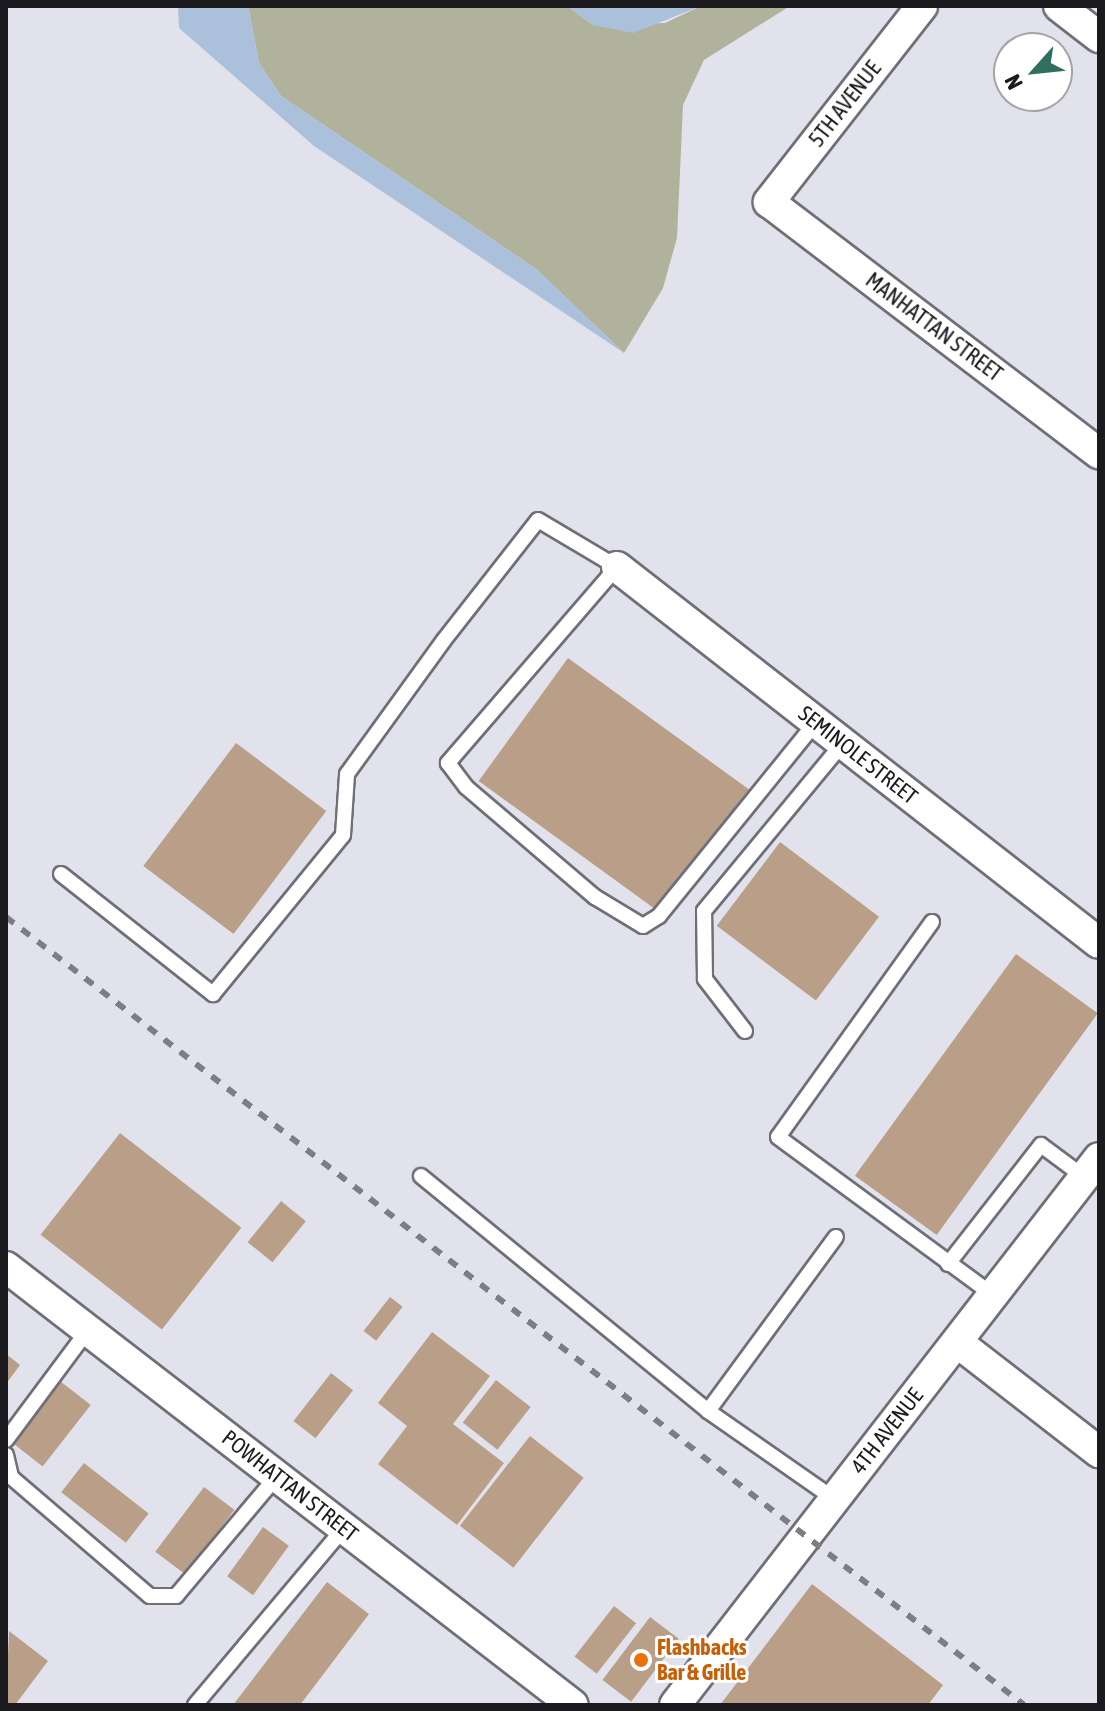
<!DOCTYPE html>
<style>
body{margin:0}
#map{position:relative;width:1105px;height:1711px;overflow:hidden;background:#e2e2ed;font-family:"Asap Condensed",sans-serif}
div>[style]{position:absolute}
.green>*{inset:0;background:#b0b29c}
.water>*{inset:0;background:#abc1db}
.building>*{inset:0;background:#ba9f88;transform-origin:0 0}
.roads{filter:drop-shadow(2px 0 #6e6f78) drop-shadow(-2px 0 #6e6f78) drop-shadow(0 2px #6e6f78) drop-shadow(0 -2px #6e6f78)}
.service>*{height:14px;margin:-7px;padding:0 7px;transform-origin:7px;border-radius:7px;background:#fff}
.minor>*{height:30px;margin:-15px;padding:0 15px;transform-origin:15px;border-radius:15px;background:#fff}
.rail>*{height:6px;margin-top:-3px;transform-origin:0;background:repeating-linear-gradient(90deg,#7d7d84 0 10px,transparent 0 20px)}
.dots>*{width:22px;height:22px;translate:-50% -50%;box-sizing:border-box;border:4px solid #fff;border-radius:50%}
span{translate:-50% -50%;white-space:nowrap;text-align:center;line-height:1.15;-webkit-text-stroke:6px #fff;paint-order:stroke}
.street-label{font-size:22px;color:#1b1b1f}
.food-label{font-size:22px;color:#c56008;font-weight:700}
.left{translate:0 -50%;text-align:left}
.frame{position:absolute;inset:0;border:8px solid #1b1b1f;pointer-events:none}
.north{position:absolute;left:993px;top:32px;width:80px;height:80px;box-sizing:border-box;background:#fff;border:2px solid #a4a4a5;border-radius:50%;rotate:243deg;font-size:22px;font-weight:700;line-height:32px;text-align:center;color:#1b1b1f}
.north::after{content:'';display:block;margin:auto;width:28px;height:36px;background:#306f5d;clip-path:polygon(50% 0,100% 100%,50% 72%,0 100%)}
</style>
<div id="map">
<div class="green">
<i style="clip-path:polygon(248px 6px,567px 6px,593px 25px,665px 23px,701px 6px,790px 6px,704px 60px,683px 105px,677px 238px,663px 288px,624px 353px,536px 269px,281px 96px,259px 63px)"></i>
</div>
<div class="water">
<i style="clip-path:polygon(178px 6px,248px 6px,259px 63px,281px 96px,536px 269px,624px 353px,314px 146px,179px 28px)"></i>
<i style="clip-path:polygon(567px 6px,701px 6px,633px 33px,593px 25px)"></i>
</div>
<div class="building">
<i style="left:568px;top:658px;width:232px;height:152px;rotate:36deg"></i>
<i style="left:236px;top:743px;width:113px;height:154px;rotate:37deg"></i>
<i style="left:780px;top:842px;width:124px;height:105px;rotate:37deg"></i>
<i style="left:1016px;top:954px;width:101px;height:274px;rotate:36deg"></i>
<i style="left:120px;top:1133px;width:154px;height:129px;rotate:38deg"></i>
<i style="left:281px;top:1201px;width:32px;height:53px;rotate:39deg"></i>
<i style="left:390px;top:1297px;width:16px;height:43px;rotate:38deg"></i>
<i style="clip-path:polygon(432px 1332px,490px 1376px,453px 1424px,504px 1463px,457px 1525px,378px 1464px,407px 1426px,378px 1403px)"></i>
<i style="clip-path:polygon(6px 1354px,20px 1365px,6px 1384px)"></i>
<i style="left:331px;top:1373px;width:28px;height:61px;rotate:38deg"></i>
<i style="left:496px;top:1380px;width:44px;height:54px;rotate:38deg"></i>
<i style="left:60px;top:1381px;width:39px;height:78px;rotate:38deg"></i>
<i style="left:530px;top:1436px;width:68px;height:114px;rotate:38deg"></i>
<i style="left:84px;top:1463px;width:82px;height:37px;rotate:38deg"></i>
<i style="left:204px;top:1487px;width:38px;height:81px;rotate:37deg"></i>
<i style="left:263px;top:1527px;width:32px;height:61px;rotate:36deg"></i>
<i style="clip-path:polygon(327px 1582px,369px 1614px,300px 1705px,233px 1705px)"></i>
<i style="clip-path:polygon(812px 1584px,943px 1685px,928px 1705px,720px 1705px)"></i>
<i style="left:614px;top:1606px;width:28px;height:64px;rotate:38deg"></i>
<i style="left:650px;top:1617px;width:36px;height:79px;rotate:37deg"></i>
<i style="clip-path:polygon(9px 1631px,48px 1661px,15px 1705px,6px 1705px)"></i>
</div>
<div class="roads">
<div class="service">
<i style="left:61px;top:874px;width:194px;rotate:38.3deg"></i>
<i style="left:213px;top:994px;width:205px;rotate:-50.7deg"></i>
<i style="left:343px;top:835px;width:61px;rotate:-86.2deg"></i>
<i style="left:347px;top:774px;width:165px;rotate:-54.1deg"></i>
<i style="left:444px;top:640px;width:152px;rotate:-51.9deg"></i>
<i style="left:538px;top:520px;width:92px;rotate:30.7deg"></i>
<i style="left:617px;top:567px;width:259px;rotate:130.8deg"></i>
<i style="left:448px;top:763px;width:30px;rotate:53deg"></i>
<i style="left:466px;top:787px;width:170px;rotate:40.5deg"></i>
<i style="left:595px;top:897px;width:56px;rotate:31.1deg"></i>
<i style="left:643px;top:926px;width:19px;rotate:-32deg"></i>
<i style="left:659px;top:916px;width:250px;rotate:-51deg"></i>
<i style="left:932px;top:922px;width:264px;rotate:125.6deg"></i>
<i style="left:778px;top:1137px;width:267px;rotate:36.3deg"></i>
<i style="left:745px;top:1031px;width:66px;rotate:-127.6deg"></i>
<i style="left:705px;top:979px;width:68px;rotate:-90.8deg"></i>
<i style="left:704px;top:911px;width:218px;rotate:-50.4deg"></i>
<i style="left:421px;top:1176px;width:371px;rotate:39.3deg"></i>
<i style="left:708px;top:1411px;width:154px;rotate:34.9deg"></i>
<i style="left:948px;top:1264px;width:151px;rotate:-52deg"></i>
<i style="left:1041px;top:1145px;width:54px;rotate:36.7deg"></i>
<i style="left:708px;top:1411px;width:216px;rotate:-53.7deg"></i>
<i style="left:6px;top:1440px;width:137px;rotate:-53.3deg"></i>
<i style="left:6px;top:1455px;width:23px;rotate:77deg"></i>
<i style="left:11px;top:1477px;width:183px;rotate:40.6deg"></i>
<i style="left:150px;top:1596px;width:26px"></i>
<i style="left:176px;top:1596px;width:157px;rotate:-49.9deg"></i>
<i style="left:195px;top:1705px;width:231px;rotate:-49.9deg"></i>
</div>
<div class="minor">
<i style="left:922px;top:6px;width:249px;rotate:128deg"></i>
<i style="left:769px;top:202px;width:415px;rotate:37.3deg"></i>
<i style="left:1059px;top:6px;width:51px;rotate:37.8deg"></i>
<i style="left:617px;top:567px;width:611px;rotate:37.96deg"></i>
<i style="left:6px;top:1267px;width:716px;rotate:37.69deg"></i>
<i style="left:957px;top:1342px;width:180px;rotate:37.8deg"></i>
<i style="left:675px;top:1705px;width:692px;rotate:-52.22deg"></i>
</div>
</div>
<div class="rail">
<i style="left:6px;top:917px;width:1287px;rotate:37.74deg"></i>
</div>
<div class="dots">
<i style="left:641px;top:1660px;background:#e8710a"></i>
</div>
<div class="street-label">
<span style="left:845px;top:104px;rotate:-52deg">5TH AVENUE</span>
<span style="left:934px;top:327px;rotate:37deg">MANHATTAN STREET</span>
<span style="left:858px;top:755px;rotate:38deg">SEMINOLE STREET</span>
<span style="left:887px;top:1431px;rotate:-52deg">4TH AVENUE</span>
<span style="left:290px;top:1486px;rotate:38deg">POWHATTAN STREET</span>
</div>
<div class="food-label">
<span class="left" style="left:657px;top:1660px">Flashbacks<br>Bar &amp; Grille</span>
</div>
<div class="frame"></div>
<div class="north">N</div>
</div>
